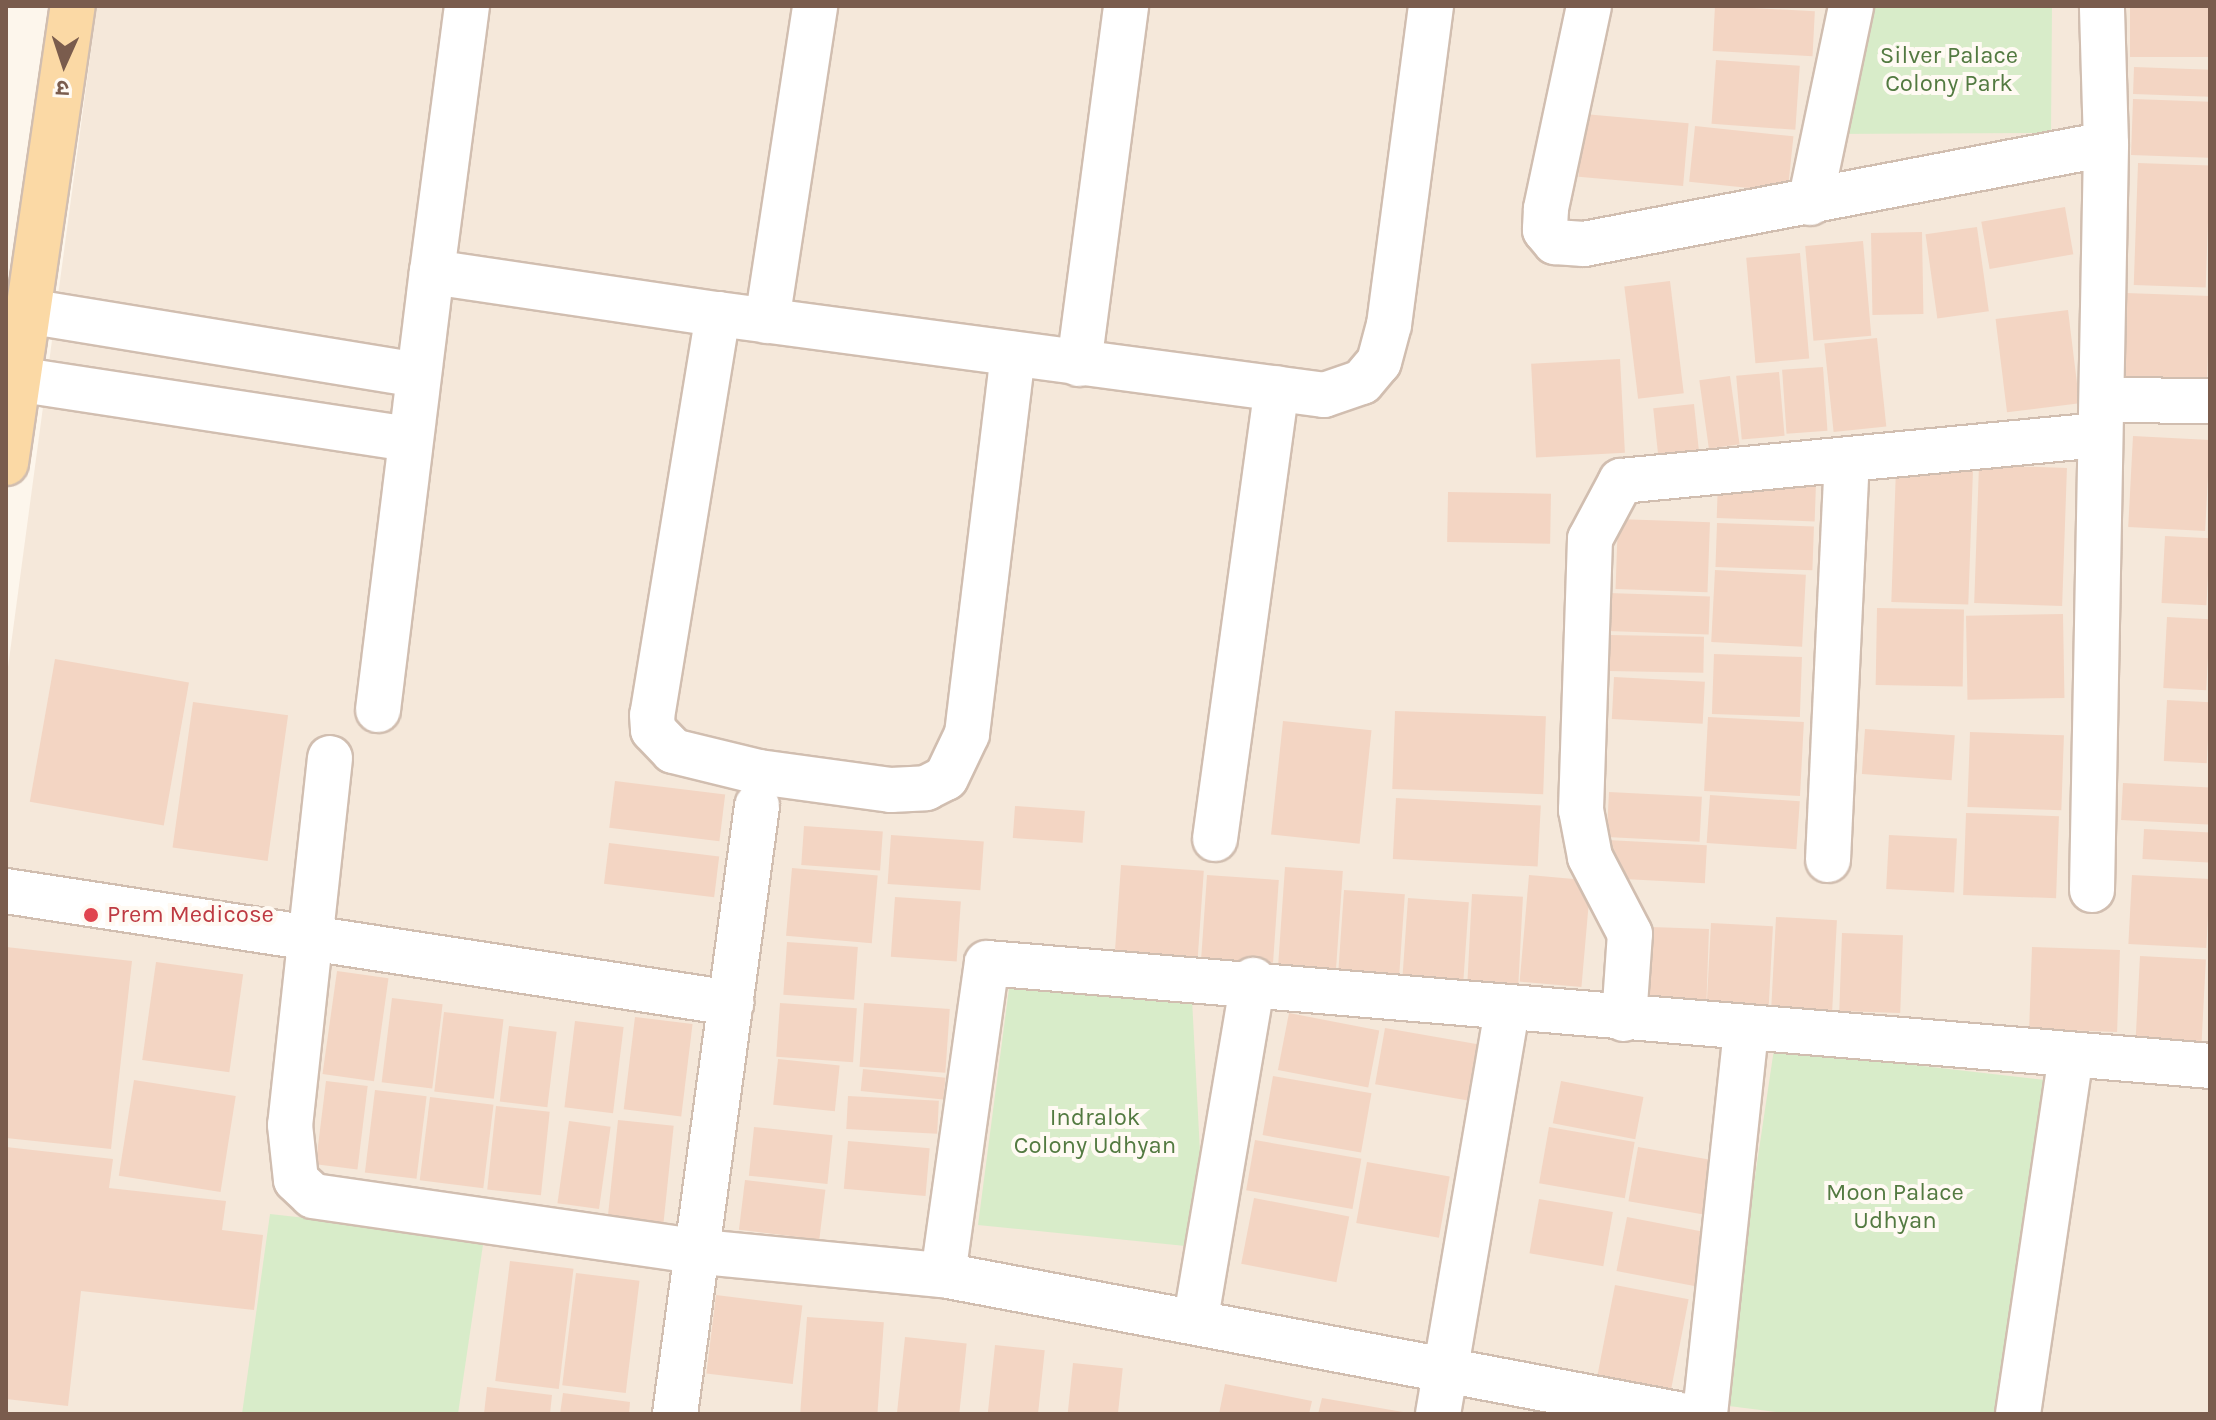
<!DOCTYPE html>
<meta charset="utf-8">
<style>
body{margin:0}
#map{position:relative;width:2216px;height:1420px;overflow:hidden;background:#fdf6ec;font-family:Karla,"Noto Sans Devanagari",sans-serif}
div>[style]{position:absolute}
.residential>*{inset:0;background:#f5e8da}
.green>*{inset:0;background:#d8ecc9}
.building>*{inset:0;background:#f3d5c3;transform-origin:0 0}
.roads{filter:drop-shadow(2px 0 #d1beb0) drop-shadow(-2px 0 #d1beb0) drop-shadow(0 2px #d1beb0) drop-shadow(0 -2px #d1beb0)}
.minor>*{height:44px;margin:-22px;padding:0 22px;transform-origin:22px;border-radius:22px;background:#fff}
.major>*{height:44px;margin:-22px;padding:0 22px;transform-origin:22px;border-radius:22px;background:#fbd9a5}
.dots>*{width:22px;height:22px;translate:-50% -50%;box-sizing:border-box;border:4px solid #fffaf3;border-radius:50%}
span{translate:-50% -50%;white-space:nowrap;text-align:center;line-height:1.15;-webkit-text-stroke:8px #fffaf3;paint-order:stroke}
.park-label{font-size:24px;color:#537a41}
.health-label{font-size:24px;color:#be3a42}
.left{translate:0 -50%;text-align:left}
.frame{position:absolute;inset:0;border:8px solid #7a5c4d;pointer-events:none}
.north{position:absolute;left:24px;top:24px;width:80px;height:80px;-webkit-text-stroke:6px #fffaf3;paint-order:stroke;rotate:183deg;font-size:22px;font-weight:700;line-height:32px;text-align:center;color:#7a5c4d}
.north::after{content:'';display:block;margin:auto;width:28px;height:36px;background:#7a5c4d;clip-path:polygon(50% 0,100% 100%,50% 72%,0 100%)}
</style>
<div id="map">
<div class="residential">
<i style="clip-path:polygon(97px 6px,2210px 6px,2210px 1414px,6px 1414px,6px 682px)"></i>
</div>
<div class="green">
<i style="clip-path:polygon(1864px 6px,2052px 6px,2051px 133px,1828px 134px)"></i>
<i style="clip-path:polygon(1010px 981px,1192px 999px,1205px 1248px,978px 1225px)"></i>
<i style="clip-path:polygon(1774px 1049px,2062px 1082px,2006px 1414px,1793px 1414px,1721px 1405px)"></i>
<i style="clip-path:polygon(270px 1214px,484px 1238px,458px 1414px,242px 1414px)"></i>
</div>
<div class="building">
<i style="left:1715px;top:6px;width:100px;height:45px;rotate:3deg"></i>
<i style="left:2130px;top:6px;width:80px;height:51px"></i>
<i style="left:1716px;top:60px;width:84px;height:64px;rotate:4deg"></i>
<i style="left:2134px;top:67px;width:76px;height:27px;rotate:2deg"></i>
<i style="left:2133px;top:99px;width:77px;height:56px;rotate:2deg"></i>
<i style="left:1584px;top:114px;width:105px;height:63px;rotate:5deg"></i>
<i style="left:1695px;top:126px;width:99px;height:56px;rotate:6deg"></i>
<i style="left:2138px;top:163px;width:72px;height:122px;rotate:2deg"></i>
<i style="left:2065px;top:207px;width:48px;height:85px;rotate:80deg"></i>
<i style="left:1977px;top:227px;width:85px;height:52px;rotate:82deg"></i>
<i style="left:1922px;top:232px;width:82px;height:51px;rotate:89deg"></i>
<i style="left:1863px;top:241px;width:95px;height:58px;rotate:85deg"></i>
<i style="left:1800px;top:253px;width:106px;height:54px;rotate:85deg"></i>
<i style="left:1670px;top:281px;width:113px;height:46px;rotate:83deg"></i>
<i style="left:2126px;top:293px;width:84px;height:84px;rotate:2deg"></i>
<i style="left:2068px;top:310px;width:94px;height:73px;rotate:83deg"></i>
<i style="left:1877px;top:338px;width:89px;height:53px;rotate:84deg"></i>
<i style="left:1620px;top:359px;width:94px;height:89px;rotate:87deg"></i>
<i style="left:1823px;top:367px;width:64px;height:41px;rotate:86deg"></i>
<i style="left:1779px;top:372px;width:64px;height:43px;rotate:85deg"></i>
<i style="left:1730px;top:376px;width:69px;height:31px;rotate:82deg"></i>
<i style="left:1694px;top:404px;width:62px;height:41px;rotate:84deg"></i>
<i style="left:2133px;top:436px;width:77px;height:91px;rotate:3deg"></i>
<i style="left:1979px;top:465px;width:88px;height:138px;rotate:2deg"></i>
<i style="left:1896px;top:468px;width:77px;height:134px;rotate:2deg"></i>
<i style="left:1718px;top:481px;width:98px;height:37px;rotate:2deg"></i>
<i style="left:1448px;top:492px;width:103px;height:50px;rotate:1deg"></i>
<i style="left:1618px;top:519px;width:92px;height:70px;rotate:2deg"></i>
<i style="left:1717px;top:523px;width:97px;height:44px;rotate:2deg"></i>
<i style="left:2165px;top:536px;width:45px;height:67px;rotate:3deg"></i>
<i style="left:1715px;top:570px;width:91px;height:72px;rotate:3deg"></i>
<i style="left:1609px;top:593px;width:101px;height:38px;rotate:2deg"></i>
<i style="left:1877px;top:608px;width:87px;height:77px;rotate:1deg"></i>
<i style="left:2063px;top:614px;width:84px;height:97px;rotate:89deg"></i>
<i style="left:2167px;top:617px;width:43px;height:71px;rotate:3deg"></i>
<i style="left:1609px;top:635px;width:95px;height:36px;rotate:1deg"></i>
<i style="left:1714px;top:654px;width:88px;height:60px;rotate:2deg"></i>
<i style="left:55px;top:659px;width:136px;height:145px;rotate:10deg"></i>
<i style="left:1614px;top:677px;width:91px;height:42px;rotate:3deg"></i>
<i style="left:2167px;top:700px;width:43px;height:61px;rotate:3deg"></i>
<i style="left:193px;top:702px;width:96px;height:147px;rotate:8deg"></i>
<i style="left:1395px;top:711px;width:151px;height:78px;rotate:2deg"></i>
<i style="left:1708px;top:717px;width:96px;height:74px;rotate:3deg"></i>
<i style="left:1283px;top:721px;width:89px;height:114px;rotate:6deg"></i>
<i style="left:1865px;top:729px;width:90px;height:45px;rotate:4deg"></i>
<i style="left:1970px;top:732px;width:94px;height:75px;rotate:2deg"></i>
<i style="left:615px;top:781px;width:111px;height:47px;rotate:7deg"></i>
<i style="left:2123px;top:783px;width:87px;height:37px;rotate:3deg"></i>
<i style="left:1609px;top:792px;width:93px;height:45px;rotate:3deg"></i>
<i style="left:1710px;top:795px;width:90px;height:48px;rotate:4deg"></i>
<i style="left:1396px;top:798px;width:145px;height:61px;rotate:3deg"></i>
<i style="left:1015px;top:806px;width:70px;height:32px;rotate:4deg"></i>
<i style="left:1966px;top:813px;width:93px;height:82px;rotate:2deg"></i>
<i style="left:804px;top:826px;width:79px;height:39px;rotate:4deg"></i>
<i style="left:2144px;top:829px;width:66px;height:30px;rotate:3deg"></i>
<i style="left:891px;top:835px;width:93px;height:49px;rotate:4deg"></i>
<i style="left:1889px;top:835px;width:68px;height:54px;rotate:3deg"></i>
<i style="left:1607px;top:840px;width:100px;height:38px;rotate:3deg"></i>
<i style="left:609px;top:843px;width:111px;height:41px;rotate:7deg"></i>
<i style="left:1121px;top:865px;width:83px;height:94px;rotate:4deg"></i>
<i style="left:1285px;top:867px;width:58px;height:104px;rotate:4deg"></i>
<i style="left:792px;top:868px;width:86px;height:68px;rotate:5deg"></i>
<i style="left:1207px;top:875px;width:72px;height:83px;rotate:4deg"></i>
<i style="left:1529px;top:875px;width:62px;height:107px;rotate:5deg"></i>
<i style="left:2132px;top:875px;width:78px;height:69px;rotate:3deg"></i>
<i style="left:1344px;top:890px;width:61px;height:83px;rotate:4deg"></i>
<i style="left:1472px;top:894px;width:51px;height:87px;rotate:3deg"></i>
<i style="left:895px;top:897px;width:66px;height:60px;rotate:4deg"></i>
<i style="left:1408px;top:898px;width:61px;height:81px;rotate:4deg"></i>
<i style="left:1776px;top:917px;width:61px;height:90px;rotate:3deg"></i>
<i style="left:1711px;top:923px;width:62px;height:85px;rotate:3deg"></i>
<i style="left:1651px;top:927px;width:58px;height:85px;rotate:2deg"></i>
<i style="left:1842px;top:933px;width:61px;height:78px;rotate:2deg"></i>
<i style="left:787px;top:942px;width:71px;height:53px;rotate:4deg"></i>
<i style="clip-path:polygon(6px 947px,132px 961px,111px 1149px,6px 1138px)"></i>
<i style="left:2032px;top:947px;width:88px;height:82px;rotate:2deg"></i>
<i style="left:2140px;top:956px;width:66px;height:89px;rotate:3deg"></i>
<i style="left:156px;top:962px;width:88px;height:99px;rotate:8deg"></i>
<i style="left:337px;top:971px;width:52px;height:104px;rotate:8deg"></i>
<i style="left:392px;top:998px;width:51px;height:85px;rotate:7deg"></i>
<i style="left:780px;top:1003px;width:77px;height:54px;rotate:4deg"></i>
<i style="left:864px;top:1003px;width:86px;height:64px;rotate:4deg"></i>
<i style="left:444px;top:1012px;width:60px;height:80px;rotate:7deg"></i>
<i style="left:1289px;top:1013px;width:92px;height:58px;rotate:11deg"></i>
<i style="left:635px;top:1017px;width:58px;height:93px;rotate:7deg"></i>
<i style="left:575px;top:1021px;width:49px;height:87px;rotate:7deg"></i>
<i style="left:509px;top:1026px;width:48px;height:76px;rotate:7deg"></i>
<i style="left:1385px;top:1028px;width:100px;height:57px;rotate:10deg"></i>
<i style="left:778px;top:1059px;width:62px;height:46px;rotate:6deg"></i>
<i style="left:863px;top:1069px;width:83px;height:22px;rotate:6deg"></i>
<i style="left:1273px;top:1076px;width:100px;height:60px;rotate:10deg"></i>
<i style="left:134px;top:1080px;width:103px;height:97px;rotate:9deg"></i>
<i style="left:326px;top:1081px;width:42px;height:84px;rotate:7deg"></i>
<i style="left:1561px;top:1081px;width:84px;height:43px;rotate:11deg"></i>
<i style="left:375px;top:1090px;width:52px;height:83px;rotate:7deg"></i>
<i style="left:848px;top:1096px;width:91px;height:33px;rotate:3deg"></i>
<i style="left:430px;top:1097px;width:64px;height:84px;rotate:7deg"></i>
<i style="left:496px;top:1106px;width:54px;height:84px;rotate:6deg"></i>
<i style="left:618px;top:1120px;width:56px;height:99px;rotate:6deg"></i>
<i style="left:569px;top:1121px;width:42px;height:83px;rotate:8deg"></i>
<i style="left:754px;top:1127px;width:79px;height:49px;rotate:6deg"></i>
<i style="left:1549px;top:1127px;width:87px;height:57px;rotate:10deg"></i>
<i style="left:1255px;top:1140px;width:108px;height:51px;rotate:10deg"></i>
<i style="left:848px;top:1141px;width:82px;height:48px;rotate:5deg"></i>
<i style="clip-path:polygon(6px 1147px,113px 1159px,109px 1188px,226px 1201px,222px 1230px,263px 1235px,254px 1310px,81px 1291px,68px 1406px,6px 1399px)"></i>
<i style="left:1638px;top:1147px;width:82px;height:55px;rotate:10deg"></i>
<i style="left:1367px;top:1162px;width:84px;height:62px;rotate:10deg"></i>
<i style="left:745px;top:1180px;width:81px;height:50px;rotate:7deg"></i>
<i style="left:1254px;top:1198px;width:97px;height:67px;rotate:11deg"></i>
<i style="left:1539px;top:1199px;width:75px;height:55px;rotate:10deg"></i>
<i style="left:1627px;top:1217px;width:87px;height:55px;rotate:11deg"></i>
<i style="left:510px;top:1261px;width:64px;height:121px;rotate:7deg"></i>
<i style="left:576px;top:1273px;width:64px;height:113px;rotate:7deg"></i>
<i style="left:1615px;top:1285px;width:75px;height:98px;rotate:11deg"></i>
<i style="left:716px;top:1295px;width:87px;height:79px;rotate:7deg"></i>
<i style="left:807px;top:1317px;width:77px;height:97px;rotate:4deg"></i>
<i style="left:905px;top:1337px;width:62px;height:77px;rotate:6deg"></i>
<i style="left:995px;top:1345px;width:50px;height:69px;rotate:6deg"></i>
<i style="left:1073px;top:1363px;width:50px;height:51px;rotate:6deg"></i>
<i style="clip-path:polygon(1225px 1384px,1312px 1401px,1309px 1414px,1219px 1414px)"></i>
<i style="clip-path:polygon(487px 1387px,552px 1395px,550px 1414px,484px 1414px)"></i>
<i style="clip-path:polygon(563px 1393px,630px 1402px,629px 1414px,560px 1414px)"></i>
<i style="clip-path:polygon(1322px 1398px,1403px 1412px,1403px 1414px,1318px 1414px)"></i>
</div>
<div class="roads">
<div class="minor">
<i style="left:467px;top:6px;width:268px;rotate:97.5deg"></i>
<i style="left:432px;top:272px;width:289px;rotate:8.4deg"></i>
<i style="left:718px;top:314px;width:406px;rotate:99.3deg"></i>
<i style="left:652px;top:715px;width:15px;rotate:86deg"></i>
<i style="left:653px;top:730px;width:29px;rotate:46deg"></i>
<i style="left:673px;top:751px;width:89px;rotate:13.7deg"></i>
<i style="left:759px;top:772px;width:133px;rotate:7.8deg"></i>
<i style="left:891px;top:790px;width:35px;rotate:-3deg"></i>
<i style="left:926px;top:788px;width:22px;rotate:-27deg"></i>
<i style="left:946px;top:778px;width:49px;rotate:-64.5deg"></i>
<i style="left:967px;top:734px;width:383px;rotate:-83.1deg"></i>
<i style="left:1589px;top:6px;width:208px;rotate:102deg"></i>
<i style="left:1546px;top:209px;width:21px;rotate:93deg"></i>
<i style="left:1545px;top:230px;width:16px;rotate:50deg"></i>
<i style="left:1555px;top:242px;width:29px;rotate:4deg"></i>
<i style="left:1584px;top:244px;width:531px;rotate:-10.84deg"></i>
<i style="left:1810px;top:203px;width:201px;rotate:-78.2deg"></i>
<i style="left:27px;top:311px;width:396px;rotate:9.3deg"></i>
<i style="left:718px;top:314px;width:611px;rotate:7.61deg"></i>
<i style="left:1324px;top:395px;width:40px;rotate:-18.9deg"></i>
<i style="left:1362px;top:382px;width:26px;rotate:-50deg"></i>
<i style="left:1379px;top:362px;width:38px;rotate:-75deg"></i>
<i style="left:1389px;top:325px;width:322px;rotate:-82.5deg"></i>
<i style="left:767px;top:321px;width:319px;rotate:-81.3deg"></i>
<i style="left:1079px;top:364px;width:361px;rotate:-82.5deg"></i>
<i style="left:16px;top:379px;width:399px;rotate:8.7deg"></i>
<i style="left:2102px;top:400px;width:108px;rotate:0.5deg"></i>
<i style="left:378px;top:710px;width:441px;rotate:-83deg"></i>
<i style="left:330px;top:758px;width:369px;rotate:96.2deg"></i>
<i style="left:290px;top:1125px;width:55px;rotate:83.8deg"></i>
<i style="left:296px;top:1180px;width:23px;rotate:43deg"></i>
<i style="left:313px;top:1196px;width:393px;rotate:8.2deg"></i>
<i style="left:702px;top:1252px;width:242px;rotate:5.5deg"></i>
<i style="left:943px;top:1275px;width:747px;rotate:10.72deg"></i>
<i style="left:1215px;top:839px;width:455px;rotate:-82.2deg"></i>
<i style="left:1828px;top:860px;width:401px;rotate:-87.3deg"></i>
<i style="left:2092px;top:890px;width:746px;rotate:-88.92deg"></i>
<i style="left:2106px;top:144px;width:138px;rotate:-91.7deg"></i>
<i style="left:6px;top:891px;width:734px;rotate:8.78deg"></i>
<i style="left:1624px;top:1019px;width:85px;rotate:-86deg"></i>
<i style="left:1630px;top:934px;width:87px;rotate:-117.5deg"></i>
<i style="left:1590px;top:857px;width:48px;rotate:-100.8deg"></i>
<i style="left:1581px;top:810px;width:271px;rotate:-88.1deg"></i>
<i style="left:1590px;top:539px;width:66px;rotate:-61.9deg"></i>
<i style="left:1621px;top:481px;width:480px;rotate:-5.5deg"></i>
<i style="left:943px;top:1275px;width:315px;rotate:-82deg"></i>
<i style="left:987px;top:963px;width:1227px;rotate:4.81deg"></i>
<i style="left:1196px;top:1318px;width:343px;rotate:-80.4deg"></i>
<i style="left:675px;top:1414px;width:614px;rotate:-82.32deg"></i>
<i style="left:1438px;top:1414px;width:411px;rotate:-80.3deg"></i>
<i style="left:1705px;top:1414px;width:386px;rotate:-83.9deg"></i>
<i style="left:2018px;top:1414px;width:363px;rotate:-81.6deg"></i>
</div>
<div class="major">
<i style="left:6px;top:463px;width:462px;rotate:-81.7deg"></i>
</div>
</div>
<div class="dots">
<i style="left:91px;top:915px;background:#e0444e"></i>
</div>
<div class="park-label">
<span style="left:1949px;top:70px">Silver Palace<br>Colony Park</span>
<span style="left:1095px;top:1132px">Indralok<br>Colony Udhyan</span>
<span style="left:1895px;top:1207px">Moon Palace<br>Udhyan</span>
</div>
<div class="health-label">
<span class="left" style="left:107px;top:915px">Prem Medicose</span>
</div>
<div class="frame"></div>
<div class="north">उ</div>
</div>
